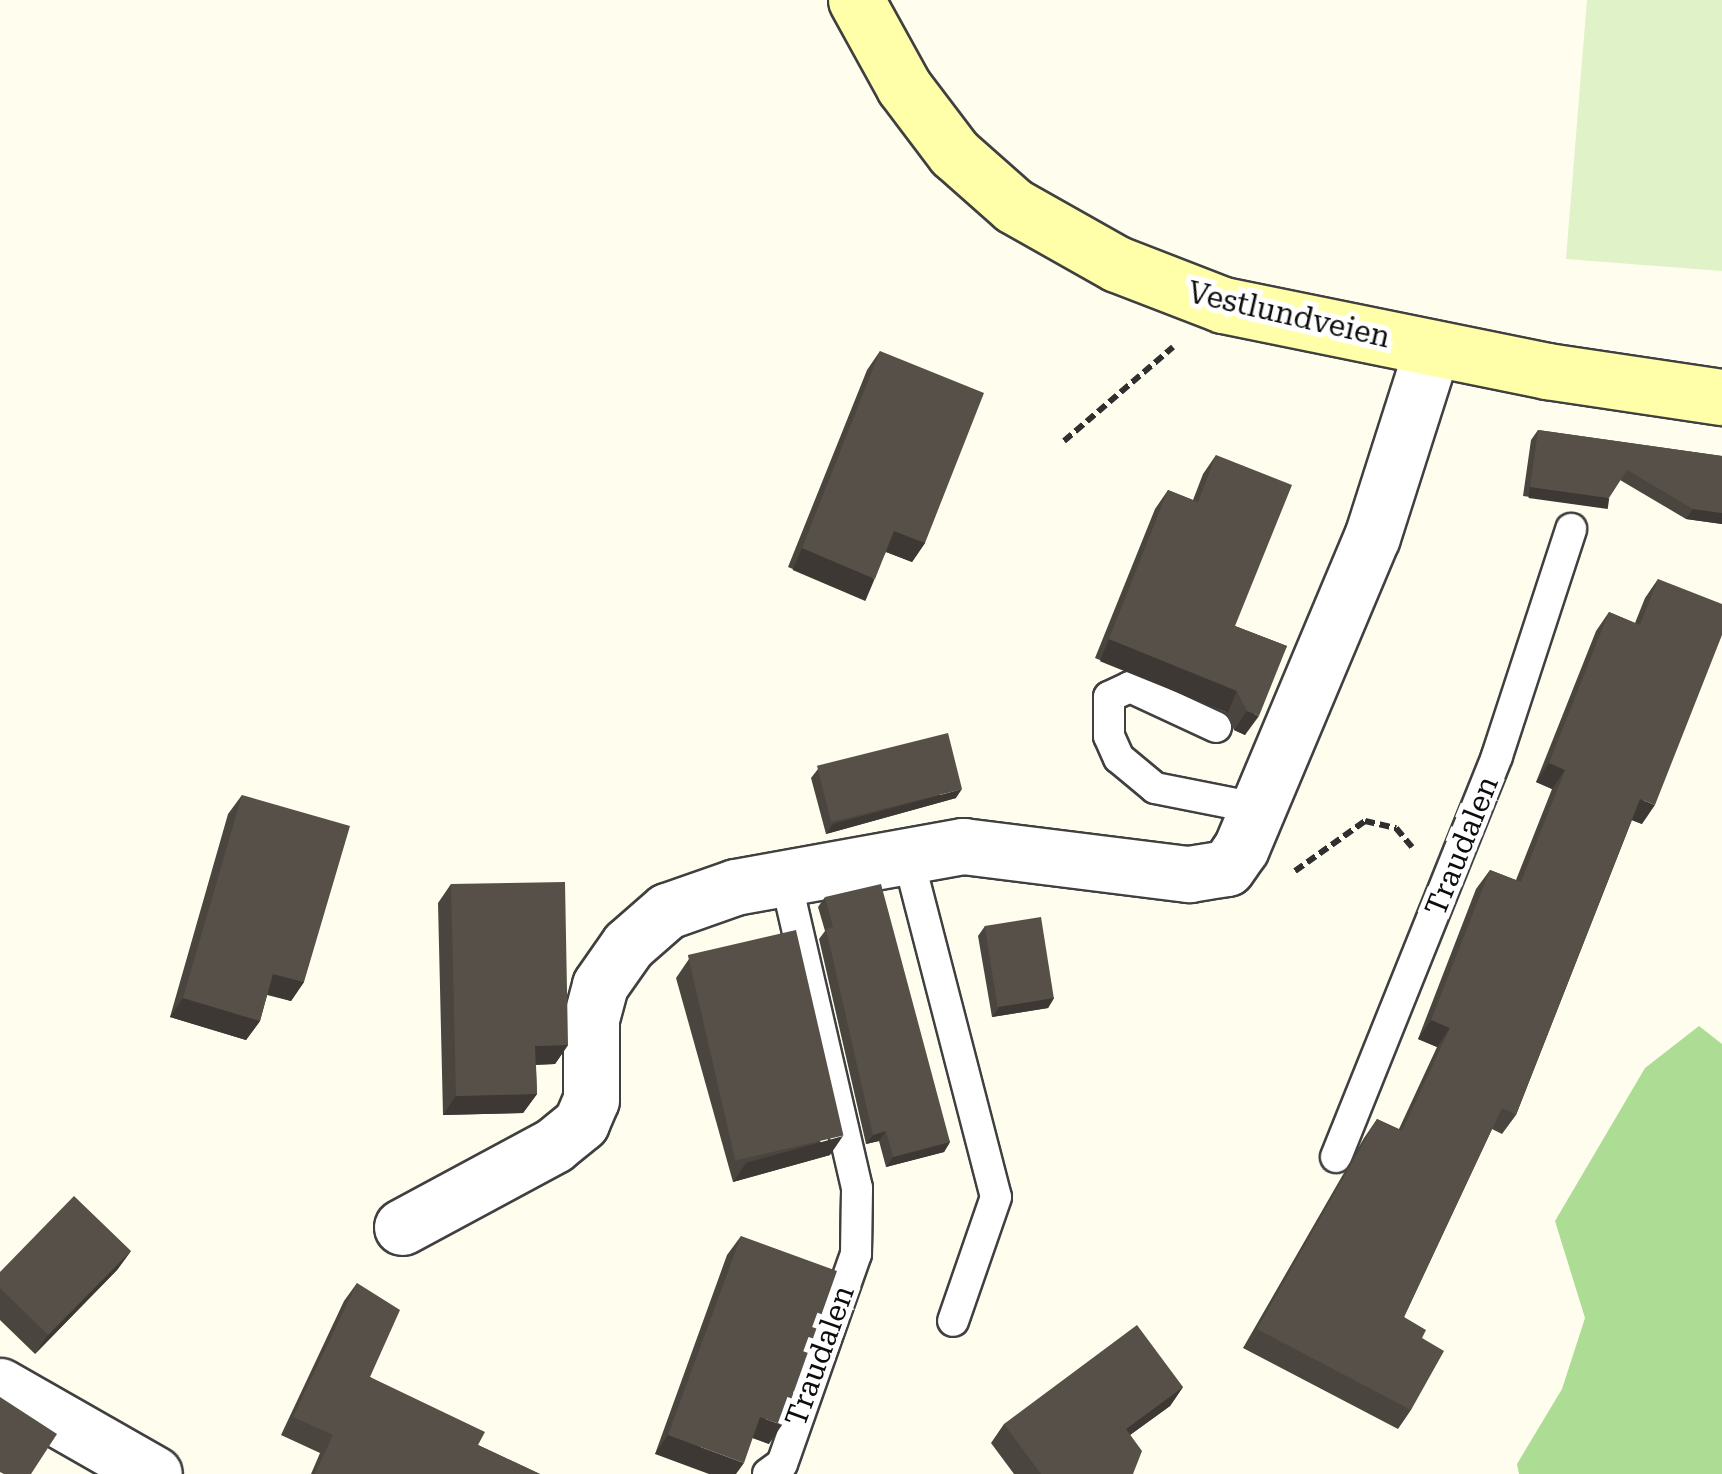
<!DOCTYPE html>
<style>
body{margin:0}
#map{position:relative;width:1722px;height:1474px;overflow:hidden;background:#fffdee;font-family:"Roboto Serif",serif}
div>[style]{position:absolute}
.forest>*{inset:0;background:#addc95}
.pitch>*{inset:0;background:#dff2c8}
.path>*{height:6px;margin-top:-3px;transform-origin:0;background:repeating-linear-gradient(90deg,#2f2f2f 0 10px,transparent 0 15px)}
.roads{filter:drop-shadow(2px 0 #404040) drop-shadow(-2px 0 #404040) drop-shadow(0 2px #404040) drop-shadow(0 -2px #404040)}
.service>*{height:30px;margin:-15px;padding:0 15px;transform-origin:15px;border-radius:15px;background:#fff}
.minor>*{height:55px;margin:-27.5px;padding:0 27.5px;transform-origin:27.5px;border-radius:27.5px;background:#fff}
.secondary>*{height:55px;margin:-27.5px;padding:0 27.5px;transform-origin:27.5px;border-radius:27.5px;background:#ffffa9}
.wall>*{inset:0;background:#4b453f}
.shaded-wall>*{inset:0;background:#3d3833;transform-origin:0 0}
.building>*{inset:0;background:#575049;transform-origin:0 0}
span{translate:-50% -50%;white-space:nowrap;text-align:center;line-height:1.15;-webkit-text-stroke:10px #fff;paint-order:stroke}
.street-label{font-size:30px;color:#0d0d0d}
</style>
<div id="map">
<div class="forest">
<i style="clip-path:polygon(1699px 1026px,1722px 1044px,1722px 1474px,1519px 1474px,1517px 1464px,1562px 1389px,1585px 1318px,1555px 1221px,1645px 1068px)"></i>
</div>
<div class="pitch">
<i style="clip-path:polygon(1587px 0,1722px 0,1722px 271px,1566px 259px)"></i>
</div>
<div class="path">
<i style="left:1064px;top:441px;width:144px;rotate:-40.8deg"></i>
<i style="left:1295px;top:871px;width:86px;rotate:-35.5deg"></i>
<i style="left:1365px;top:821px;width:32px;rotate:13deg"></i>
<i style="left:1396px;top:828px;width:25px;rotate:50deg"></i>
</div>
<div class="roads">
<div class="service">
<i style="left:1216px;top:727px;width:95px;rotate:-155.1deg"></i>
<i style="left:1130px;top:687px;width:23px;rotate:155deg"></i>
<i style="left:1109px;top:697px;width:39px;rotate:90deg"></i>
<i style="left:1109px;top:736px;width:24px;rotate:66deg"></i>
<i style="left:1119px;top:758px;width:47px;rotate:39.8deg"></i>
<i style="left:1155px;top:788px;width:103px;rotate:11.2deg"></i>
<i style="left:907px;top:853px;width:355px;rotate:75.5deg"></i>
<i style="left:996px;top:1197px;width:131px;rotate:109.1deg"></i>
<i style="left:1336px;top:1157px;width:432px;rotate:-68.1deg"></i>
<i style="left:1497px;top:756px;width:239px;rotate:-71.9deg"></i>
<i style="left:768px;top:1474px;width:17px;rotate:-36deg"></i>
<i style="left:782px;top:1464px;width:223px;rotate:-70.6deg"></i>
<i style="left:856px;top:1254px;width:66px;rotate:-89.1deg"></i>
<i style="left:857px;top:1188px;width:316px;rotate:-103deg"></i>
</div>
<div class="minor">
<i style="left:402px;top:1227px;width:173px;rotate:-28.3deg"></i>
<i style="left:554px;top:1145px;width:35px;rotate:-39deg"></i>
<i style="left:581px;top:1123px;width:25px;rotate:-67deg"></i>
<i style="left:591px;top:1100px;width:81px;rotate:-90deg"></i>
<i style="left:591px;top:1019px;width:35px;rotate:-75deg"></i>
<i style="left:600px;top:985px;width:49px;rotate:-55deg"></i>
<i style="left:628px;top:945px;width:52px;rotate:-41.1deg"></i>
<i style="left:667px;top:911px;width:72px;rotate:-19.4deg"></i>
<i style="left:735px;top:887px;width:232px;rotate:-10.2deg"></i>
<i style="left:963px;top:846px;width:228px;rotate:7.1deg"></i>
<i style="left:1189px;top:874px;width:38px;rotate:-9deg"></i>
<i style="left:1227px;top:868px;width:24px;rotate:-55deg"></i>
<i style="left:1241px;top:848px;width:337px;rotate:-67.2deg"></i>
<i style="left:1372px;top:537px;width:197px;rotate:-72.3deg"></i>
<i style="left:0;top:1386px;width:177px;rotate:29.7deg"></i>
</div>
<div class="secondary">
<i style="left:856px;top:0;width:99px;rotate:61.1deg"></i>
<i style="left:904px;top:87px;width:83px;rotate:52.9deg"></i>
<i style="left:954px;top:153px;width:80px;rotate:41.5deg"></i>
<i style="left:1014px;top:206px;width:118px;rotate:29.4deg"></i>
<i style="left:1117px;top:264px;width:114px;rotate:21.1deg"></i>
<i style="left:1223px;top:305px;width:331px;rotate:11.5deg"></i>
<i style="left:1547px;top:371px;width:177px;rotate:8.5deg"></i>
</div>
</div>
<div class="wall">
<i style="clip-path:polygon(880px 351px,925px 543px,912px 562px,886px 552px,862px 598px,788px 567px,867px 370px)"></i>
<i style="clip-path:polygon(1538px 430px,1722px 456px,1722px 524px,1686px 519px,1620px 480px,1602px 507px,1523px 496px,1531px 440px)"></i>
<i style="clip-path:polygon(1216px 455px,1235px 626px,1287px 646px,1245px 735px,1234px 730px,1224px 710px,1095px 658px,1155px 509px,1168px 490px,1193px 500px,1203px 474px)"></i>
<i style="clip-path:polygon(1658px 579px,1642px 824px,1632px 820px,1516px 1115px,1502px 1134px,1492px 1129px,1404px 1317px,1422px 1338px,1411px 1410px,1398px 1429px,1243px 1348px,1364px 1138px,1377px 1119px,1399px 1129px,1437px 1047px,1418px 1039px,1476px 889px,1490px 870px,1516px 880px,1552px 789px,1536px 782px,1596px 631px,1609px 612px,1635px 623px,1645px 598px)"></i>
<i style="clip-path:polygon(818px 769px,956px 798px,826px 834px,811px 778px)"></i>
<i style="clip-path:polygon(242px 795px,304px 982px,291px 1001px,267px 995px,260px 1021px,246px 1040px,170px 1017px,228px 814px)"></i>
<i style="clip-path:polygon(451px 884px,568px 1045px,555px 1064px,536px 1065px,537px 1094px,523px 1113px,443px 1115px,438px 903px)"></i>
<i style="clip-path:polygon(825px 897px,950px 1142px,944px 1152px,886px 1167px,879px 1141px,866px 1144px,819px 939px,825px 931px,818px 907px)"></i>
<i style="clip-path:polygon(985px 926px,1054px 998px,1048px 1008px,992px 1017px,978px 936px)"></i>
<i style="clip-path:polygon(689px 959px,830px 1155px,733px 1182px,676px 978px)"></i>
<i style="clip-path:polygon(741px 1236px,769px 1444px,753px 1438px,655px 1454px,727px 1255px)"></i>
<i style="clip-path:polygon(131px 1251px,117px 1270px,35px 1354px,0 1320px,0 1272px)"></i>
<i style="clip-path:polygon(357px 1283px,370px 1377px,478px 1445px,540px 1474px,311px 1474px,320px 1453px,281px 1435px,344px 1301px)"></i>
<i style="clip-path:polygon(1183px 1387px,1170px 1406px,1130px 1435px,1133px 1474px,1014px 1474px,991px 1443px,1004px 1424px)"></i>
</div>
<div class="shaded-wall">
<i style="left:1530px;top:487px;width:80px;height:11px;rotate:8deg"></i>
<i style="clip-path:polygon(1693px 509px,1722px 513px,1722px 524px,1686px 519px)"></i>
<i style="clip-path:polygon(894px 531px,925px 543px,912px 562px,881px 550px)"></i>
<i style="left:802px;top:548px;width:79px;height:24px;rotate:23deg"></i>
<i style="left:1109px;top:639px;width:138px;height:24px;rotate:22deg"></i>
<i style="clip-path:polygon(1247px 711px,1259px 716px,1245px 735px,1234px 730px)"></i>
<i style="clip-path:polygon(1549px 763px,1565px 770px,1552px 789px,1536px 782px)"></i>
<i style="clip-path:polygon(962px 789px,956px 798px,826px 834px,833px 824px)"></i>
<i style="clip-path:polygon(1640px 799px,1655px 805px,1642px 824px,1626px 818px)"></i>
<i style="clip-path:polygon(273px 974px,304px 982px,291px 1001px,260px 992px)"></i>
<i style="clip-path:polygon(183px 998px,260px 1021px,246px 1040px,170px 1017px)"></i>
<i style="clip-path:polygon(1054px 998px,1048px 1008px,992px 1017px,999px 1007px)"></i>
<i style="clip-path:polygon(1431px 1020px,1450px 1028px,1437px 1047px,1418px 1039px)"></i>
<i style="clip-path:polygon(568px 1045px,555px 1064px,522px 1065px,535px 1046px)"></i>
<i style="clip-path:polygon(537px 1094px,523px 1113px,443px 1115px,456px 1096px)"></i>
<i style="clip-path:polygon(886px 1131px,879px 1141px,866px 1144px,873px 1135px)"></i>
<i style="clip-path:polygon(843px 1136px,830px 1155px,733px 1182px,746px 1163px)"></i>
<i style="clip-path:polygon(950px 1142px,944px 1152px,886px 1167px,893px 1157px)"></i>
<i style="clip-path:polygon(131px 1251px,117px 1270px,35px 1354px,48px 1335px)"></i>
<i style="clip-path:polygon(1183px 1387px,1170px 1406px,1112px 1448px,1126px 1429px)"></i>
<i style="clip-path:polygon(760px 1417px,782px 1425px,769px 1444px,747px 1436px)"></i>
<i style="clip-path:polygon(668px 1435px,744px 1463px,736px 1474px,709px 1474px,655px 1454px)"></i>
</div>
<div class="building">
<i style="clip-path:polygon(880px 351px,984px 393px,925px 543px,894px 531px,875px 579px,802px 548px)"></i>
<i style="clip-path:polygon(1538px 430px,1722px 456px,1722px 513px,1693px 509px,1627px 470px,1609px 498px,1530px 487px)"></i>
<i style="clip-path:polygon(1216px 455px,1292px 485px,1235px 626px,1287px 646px,1259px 716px,1247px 711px,1237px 691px,1109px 639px,1168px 490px,1198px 502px)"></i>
<i style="clip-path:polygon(1658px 579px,1722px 604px,1722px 635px,1655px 805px,1640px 799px,1516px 1115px,1502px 1108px,1404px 1317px,1426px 1330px,1422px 1338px,1444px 1351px,1411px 1410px,1257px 1329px,1377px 1119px,1402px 1131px,1450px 1028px,1431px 1020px,1490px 870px,1521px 882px,1565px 770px,1549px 763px,1609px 612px,1640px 625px)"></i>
<i style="left:948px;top:733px;width:58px;height:135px;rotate:76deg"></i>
<i style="clip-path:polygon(242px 795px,350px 826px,304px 982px,273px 974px,260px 1021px,183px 998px)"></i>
<i style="clip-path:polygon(565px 882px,568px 1045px,535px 1046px,537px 1094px,456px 1096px,451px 884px)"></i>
<i style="clip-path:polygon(881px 884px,950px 1142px,893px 1157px,886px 1131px,873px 1135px,826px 929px,833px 927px,825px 897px)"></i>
<i style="left:1041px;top:917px;width:82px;height:57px;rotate:81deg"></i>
<i style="left:796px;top:930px;width:211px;height:111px;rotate:77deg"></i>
<i style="clip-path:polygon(74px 1196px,131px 1251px,48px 1335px,0 1288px,0 1272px)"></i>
<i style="clip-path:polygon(741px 1236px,837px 1271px,782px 1425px,760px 1417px,744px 1463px,668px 1435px)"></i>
<i style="clip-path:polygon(357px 1283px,400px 1310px,370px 1377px,485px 1432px,478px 1445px,540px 1474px,315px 1474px,333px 1435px,293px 1417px)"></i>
<i style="clip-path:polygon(1137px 1325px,1183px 1387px,1126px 1429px,1142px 1451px,1133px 1474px,1041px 1474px,1004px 1424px)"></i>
<i style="clip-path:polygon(0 1397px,57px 1434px,31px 1474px,4px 1474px,0 1472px)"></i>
</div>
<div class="street-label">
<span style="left:1289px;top:315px;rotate:13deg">Vestlundveien</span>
<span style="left:1462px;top:846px;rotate:-68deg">Traudalen</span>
<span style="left:820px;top:1356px;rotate:-70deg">Traudalen</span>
</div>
</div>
